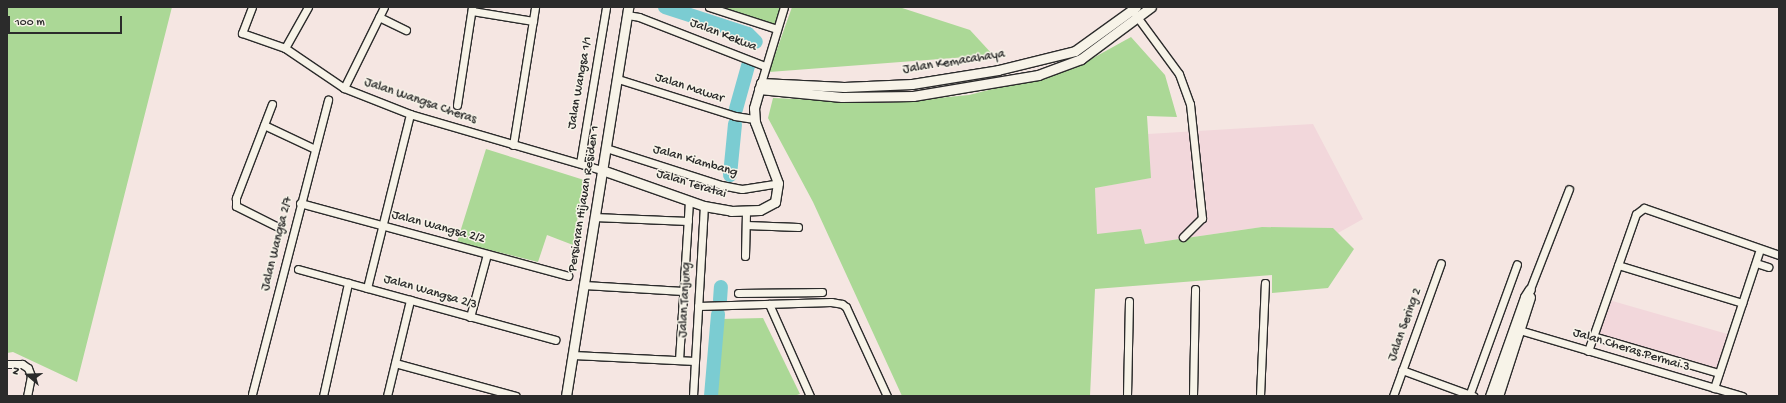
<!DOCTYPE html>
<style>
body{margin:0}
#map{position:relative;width:1786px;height:403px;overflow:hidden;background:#f5e6e2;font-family:"Gochi Hand",sans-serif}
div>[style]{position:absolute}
.built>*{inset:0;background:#f2d7db;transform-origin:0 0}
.green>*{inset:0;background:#abd896}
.river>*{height:14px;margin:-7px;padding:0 7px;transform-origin:7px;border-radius:7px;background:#7bccd2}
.roads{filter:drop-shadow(1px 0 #2b2b2b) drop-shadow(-1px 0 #2b2b2b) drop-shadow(0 1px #2b2b2b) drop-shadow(0 -1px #2b2b2b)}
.minor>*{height:7px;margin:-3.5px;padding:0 3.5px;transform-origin:3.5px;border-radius:3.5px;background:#f7f3e8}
.tertiary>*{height:9px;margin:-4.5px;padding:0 4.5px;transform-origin:4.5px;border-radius:4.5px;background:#f7f3e8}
span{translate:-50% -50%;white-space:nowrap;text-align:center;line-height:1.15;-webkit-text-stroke:3px #f7f3e8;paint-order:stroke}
.street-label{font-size:13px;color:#2b2b2b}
.frame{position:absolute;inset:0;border:8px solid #2b2b2b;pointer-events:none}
.north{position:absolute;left:8px;top:355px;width:40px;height:40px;-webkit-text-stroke:3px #f7f3e8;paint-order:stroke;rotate:289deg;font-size:11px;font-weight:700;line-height:16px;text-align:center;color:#2b2b2b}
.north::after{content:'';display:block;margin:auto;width:14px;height:18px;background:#2b2b2b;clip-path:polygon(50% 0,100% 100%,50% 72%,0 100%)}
.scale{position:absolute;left:8px;top:16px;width:114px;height:18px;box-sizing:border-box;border:2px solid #2b2b2b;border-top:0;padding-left:5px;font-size:12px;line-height:14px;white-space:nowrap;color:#2b2b2b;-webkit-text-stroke:3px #f7f3e8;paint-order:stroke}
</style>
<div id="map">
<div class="built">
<i style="clip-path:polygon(1313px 124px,1363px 219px,1338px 233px,1333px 228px,1262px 227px,1145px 244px,1141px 229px,1097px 235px,1095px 188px,1150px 178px,1148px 134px)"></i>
<i style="left:1609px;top:300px;width:124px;height:36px;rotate:16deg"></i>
</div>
<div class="green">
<i style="clip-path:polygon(7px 7px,172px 7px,77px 382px,13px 352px,7px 353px)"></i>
<i style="clip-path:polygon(718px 7px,782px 7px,775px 26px)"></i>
<i style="clip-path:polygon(792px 7px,899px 7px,970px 30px,993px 55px,769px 72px)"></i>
<i style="clip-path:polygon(1131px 37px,1165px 75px,1177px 117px,1147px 116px,1151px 178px,1095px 188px,1097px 234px,1141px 229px,1145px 244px,1262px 227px,1333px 228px,1354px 249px,1328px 288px,1272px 293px,1272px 275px,1095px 289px,1090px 396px,902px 396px,813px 202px,768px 118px,773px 98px,886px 103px,969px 95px,1075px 68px)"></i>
<i style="clip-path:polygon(486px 149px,584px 180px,573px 245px,547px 235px,538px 262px,457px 242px)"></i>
<i style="clip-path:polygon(763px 318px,800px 394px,794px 396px,715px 396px,721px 319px)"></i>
</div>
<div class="river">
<i style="left:665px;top:7px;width:87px;rotate:18deg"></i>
<i style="left:748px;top:34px;width:11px;rotate:45deg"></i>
<i style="left:736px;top:109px;width:45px;rotate:-74.4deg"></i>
<i style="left:730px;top:175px;width:51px;rotate:-84.4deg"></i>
<i style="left:720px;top:300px;width:13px;rotate:-86deg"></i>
<i style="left:711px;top:396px;width:82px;rotate:-85.1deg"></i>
</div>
<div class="roads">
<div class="minor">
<i style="left:252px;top:7px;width:28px;rotate:111deg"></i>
<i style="left:242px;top:33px;width:46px;rotate:19.2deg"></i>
<i style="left:285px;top:48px;width:71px;rotate:34.1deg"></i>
<i style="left:344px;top:88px;width:71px;rotate:21.5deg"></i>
<i style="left:410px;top:114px;width:200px;rotate:16.3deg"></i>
<i style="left:709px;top:7px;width:71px;rotate:17.9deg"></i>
<i style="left:472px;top:11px;width:62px;rotate:9.3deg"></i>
<i style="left:1135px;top:14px;width:74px;rotate:53.7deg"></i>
<i style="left:1179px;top:74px;width:32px;rotate:70deg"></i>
<i style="left:1190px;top:104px;width:115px;rotate:84deg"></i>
<i style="left:1202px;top:218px;width:27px;rotate:135deg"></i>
<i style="left:627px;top:15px;width:12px;rotate:9deg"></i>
<i style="left:639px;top:17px;width:135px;rotate:21.3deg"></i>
<i style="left:379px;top:17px;width:30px;rotate:26deg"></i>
<i style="left:285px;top:48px;width:47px;rotate:-60.7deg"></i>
<i style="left:618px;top:79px;width:123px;rotate:17.5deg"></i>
<i style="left:735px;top:116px;width:19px;rotate:9deg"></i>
<i style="left:761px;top:83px;width:79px;rotate:-73.2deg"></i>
<i style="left:344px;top:88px;width:90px;rotate:-63.7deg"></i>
<i style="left:272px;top:104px;width:101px;rotate:111deg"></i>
<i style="left:236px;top:198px;width:8px;rotate:90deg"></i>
<i style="left:236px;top:206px;width:45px;rotate:26.6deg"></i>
<i style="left:457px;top:105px;width:99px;rotate:-81.3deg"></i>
<i style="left:264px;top:125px;width:56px;rotate:25.2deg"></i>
<i style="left:513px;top:145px;width:140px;rotate:-80.9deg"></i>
<i style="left:606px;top:148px;width:121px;rotate:17.8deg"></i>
<i style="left:721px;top:185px;width:21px;rotate:11deg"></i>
<i style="left:742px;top:189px;width:36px;rotate:-9deg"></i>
<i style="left:580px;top:163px;width:158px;rotate:-80.5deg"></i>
<i style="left:300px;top:203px;width:278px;rotate:15.2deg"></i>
<i style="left:594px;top:217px;width:94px;rotate:2.4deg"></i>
<i style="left:746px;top:225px;width:52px;rotate:2.2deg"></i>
<i style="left:745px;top:256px;width:45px;rotate:-88.7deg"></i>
<i style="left:1756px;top:263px;width:13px;rotate:18deg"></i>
<i style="left:1618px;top:265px;width:130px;rotate:17deg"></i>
<i style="left:298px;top:269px;width:267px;rotate:15.4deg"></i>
<i style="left:584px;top:285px;width:99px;rotate:3.5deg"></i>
<i style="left:367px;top:288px;width:179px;rotate:-76.1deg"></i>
<i style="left:1530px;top:289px;width:107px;rotate:-68.7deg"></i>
<i style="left:738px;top:293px;width:84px;rotate:-0.7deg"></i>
<i style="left:769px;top:304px;width:101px;rotate:66deg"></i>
<i style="left:698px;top:306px;width:133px;rotate:-1.7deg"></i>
<i style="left:831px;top:302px;width:11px;rotate:10deg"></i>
<i style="left:842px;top:304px;width:5px;rotate:37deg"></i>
<i style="left:846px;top:307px;width:98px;rotate:65.3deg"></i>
<i style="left:470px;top:317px;width:65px;rotate:-74.9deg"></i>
<i style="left:1516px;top:329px;width:236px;rotate:16.5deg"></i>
<i style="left:1593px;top:336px;width:131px;rotate:16.4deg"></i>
<i style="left:1588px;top:351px;width:145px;rotate:-70.7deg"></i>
<i style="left:1636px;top:214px;width:10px;rotate:-37deg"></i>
<i style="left:1644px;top:208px;width:143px;rotate:19.2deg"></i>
<i style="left:573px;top:355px;width:122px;rotate:2.8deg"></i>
<i style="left:679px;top:360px;width:160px;rotate:-86.4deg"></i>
<i style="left:395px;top:363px;width:125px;rotate:15.3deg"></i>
<i style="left:7px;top:364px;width:15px"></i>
<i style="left:22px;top:364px;width:7px;rotate:34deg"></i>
<i style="left:28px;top:368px;width:9px;rotate:69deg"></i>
<i style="left:31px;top:376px;width:20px;rotate:101deg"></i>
<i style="left:1402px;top:370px;width:76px;rotate:20.1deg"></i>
<i style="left:1714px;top:388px;width:146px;rotate:-71.7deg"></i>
<i style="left:252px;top:394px;width:304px;rotate:-75.5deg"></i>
<i style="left:323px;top:396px;width:116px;rotate:-77.5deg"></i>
<i style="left:387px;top:396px;width:99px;rotate:-76.5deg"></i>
<i style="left:693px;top:396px;width:190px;rotate:-86.7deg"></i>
<i style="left:1127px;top:396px;width:95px;rotate:-88.8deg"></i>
<i style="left:1193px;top:396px;width:107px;rotate:-88.9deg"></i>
<i style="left:1260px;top:396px;width:113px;rotate:-87.5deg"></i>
<i style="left:1393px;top:396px;width:141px;rotate:-70.2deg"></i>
<i style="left:1469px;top:396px;width:140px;rotate:-70deg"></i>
</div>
<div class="tertiary">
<i style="left:759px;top:89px;width:83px;rotate:5.5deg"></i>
<i style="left:842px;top:97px;width:71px;rotate:-0.8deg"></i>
<i style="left:913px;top:96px;width:127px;rotate:-9.5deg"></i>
<i style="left:1038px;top:75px;width:46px;rotate:-20.4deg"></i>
<i style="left:1081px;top:59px;width:87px;rotate:-36.6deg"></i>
<i style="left:602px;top:170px;width:108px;rotate:19.4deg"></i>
<i style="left:704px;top:206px;width:27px;rotate:10deg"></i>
<i style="left:731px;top:211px;width:29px;rotate:-2deg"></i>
<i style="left:760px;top:210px;width:17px;rotate:-28deg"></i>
<i style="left:775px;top:202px;width:19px;rotate:-81deg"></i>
<i style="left:778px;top:183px;width:65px;rotate:-110.7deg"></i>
<i style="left:755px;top:122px;width:14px;rotate:-94deg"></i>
<i style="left:754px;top:108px;width:26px;rotate:-74deg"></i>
<i style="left:761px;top:83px;width:83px;rotate:2.8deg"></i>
<i style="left:844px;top:87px;width:68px;rotate:-2.5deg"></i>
<i style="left:912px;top:84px;width:87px;rotate:-9.2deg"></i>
<i style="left:998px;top:70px;width:79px;rotate:-13.9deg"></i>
<i style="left:1075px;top:51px;width:75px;rotate:-35.8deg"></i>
<i style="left:566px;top:396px;width:394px;rotate:-80.9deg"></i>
<i style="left:1490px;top:396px;width:105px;rotate:-70.5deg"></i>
<i style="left:1525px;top:297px;width:9px;rotate:-58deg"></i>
<i style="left:1498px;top:396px;width:104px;rotate:-72.1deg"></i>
</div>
</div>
<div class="street-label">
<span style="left:723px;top:36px;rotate:21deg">Jalan Kekwa</span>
<span style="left:954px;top:63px;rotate:-9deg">Jalan Kemacahaya</span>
<span style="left:581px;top:83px;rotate:-80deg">Jalan Wangsa 1/1</span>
<span style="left:689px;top:89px;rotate:18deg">Jalan Mawar</span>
<span style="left:420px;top:102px;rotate:19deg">Jalan Wangsa Cheras</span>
<span style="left:695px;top:162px;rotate:16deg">Jalan Kiambang</span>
<span style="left:691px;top:185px;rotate:17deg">Jalan Teratai</span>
<span style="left:585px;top:199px;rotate:-81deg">Persiaran Hijauan Residen 1</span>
<span style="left:438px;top:228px;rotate:15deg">Jalan Wangsa 2/2</span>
<span style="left:278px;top:244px;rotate:-76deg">Jalan Wangsa 2/7</span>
<span style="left:430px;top:293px;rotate:16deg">Jalan Wangsa 2/3</span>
<span style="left:686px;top:300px;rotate:-87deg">Jalan Tanjung</span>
<span style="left:1406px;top:325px;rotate:-70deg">Jalan Sering 2</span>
<span style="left:1631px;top:351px;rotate:17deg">Jalan Cheras Permai 3</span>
</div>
<div class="frame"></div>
<div class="north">N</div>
<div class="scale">100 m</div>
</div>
